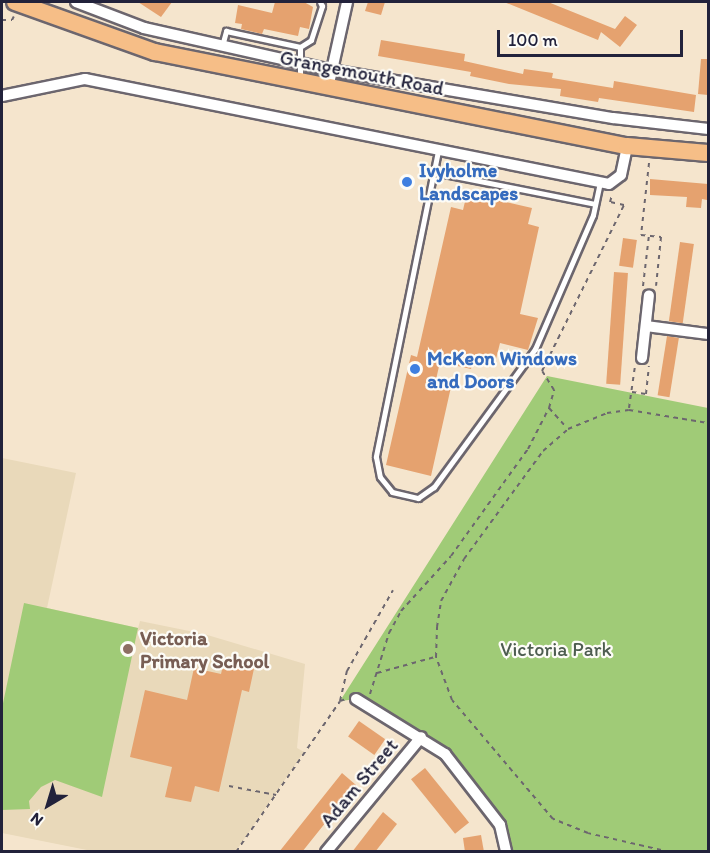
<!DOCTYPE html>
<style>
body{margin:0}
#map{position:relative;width:710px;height:853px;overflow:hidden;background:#f5e5cd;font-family:Itim,sans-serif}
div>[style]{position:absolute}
.built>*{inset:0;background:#e9d9ba}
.green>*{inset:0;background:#a0cb77}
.building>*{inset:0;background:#e5a26f;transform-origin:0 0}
.path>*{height:2px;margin-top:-1px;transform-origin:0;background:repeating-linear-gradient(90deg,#6c666e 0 4.5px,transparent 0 9px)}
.roads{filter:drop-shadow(2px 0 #6c666e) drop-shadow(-2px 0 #6c666e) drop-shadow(0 2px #6c666e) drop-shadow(0 -2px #6c666e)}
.service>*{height:5px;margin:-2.5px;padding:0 2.5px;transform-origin:2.5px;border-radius:2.5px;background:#fff}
.minor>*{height:10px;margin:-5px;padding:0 5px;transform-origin:5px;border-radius:5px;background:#fff}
.primary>*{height:16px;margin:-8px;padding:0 8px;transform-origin:8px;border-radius:8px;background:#f6be87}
.dots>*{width:16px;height:16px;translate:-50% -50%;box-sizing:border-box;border:3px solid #fdfcf7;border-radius:50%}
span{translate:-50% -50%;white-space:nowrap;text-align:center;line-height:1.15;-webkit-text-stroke:4.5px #fdfcf7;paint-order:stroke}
.street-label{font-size:20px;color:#22223b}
.shop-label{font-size:20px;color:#366cbe;font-weight:700}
.left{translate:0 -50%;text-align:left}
.education-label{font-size:20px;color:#785e54;font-weight:700}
.park-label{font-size:20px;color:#4e5d50}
.frame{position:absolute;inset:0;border:3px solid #22223b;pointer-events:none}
.north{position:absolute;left:18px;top:775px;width:60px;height:60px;-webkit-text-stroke:4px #fdfcf7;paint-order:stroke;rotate:218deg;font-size:16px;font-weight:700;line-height:24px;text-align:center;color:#22223b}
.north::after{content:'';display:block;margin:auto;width:21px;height:27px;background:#22223b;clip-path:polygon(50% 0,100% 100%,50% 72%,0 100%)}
.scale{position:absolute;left:497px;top:30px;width:186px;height:27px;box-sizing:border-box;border:3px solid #22223b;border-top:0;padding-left:8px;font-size:18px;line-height:21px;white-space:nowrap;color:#22223b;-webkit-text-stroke:4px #fdfcf7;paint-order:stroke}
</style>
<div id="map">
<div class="built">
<i style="clip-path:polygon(2px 458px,76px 473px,47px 608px,138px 628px,140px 621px,204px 634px,305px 664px,297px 748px,304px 752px,236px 851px,92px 851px,2px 833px)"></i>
</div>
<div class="green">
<i style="clip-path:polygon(547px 376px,708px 408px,708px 851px,506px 851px,500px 825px,445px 754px,357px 699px,340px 701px)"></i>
<i style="clip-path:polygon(24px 603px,138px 628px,102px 797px,55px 780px,41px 787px,29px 801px,30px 809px,2px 810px,2px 708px)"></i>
</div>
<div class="building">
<i style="clip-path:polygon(138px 2px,172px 2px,161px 17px)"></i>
<i style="clip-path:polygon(275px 2px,304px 2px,313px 7px,309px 29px,300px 27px,298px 36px,264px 29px,262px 34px,241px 29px,242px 24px,235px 23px,238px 5px,272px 13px)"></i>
<i style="clip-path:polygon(368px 2px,385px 2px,381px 15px,365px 11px)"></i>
<i style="clip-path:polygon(504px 2px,548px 2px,615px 29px,625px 16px,637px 25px,620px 47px,601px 32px,598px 40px)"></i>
<i style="clip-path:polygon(381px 40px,465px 54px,464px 61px,523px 74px,524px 69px,553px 73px,552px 78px,613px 88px,614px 81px,696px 95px,694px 112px,599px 98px,598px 102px,560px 96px,561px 89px,509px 84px,470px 76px,471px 72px,378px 56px)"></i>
<i style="clip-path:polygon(701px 59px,708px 59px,708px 95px,698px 94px)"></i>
<i style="clip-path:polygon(650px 179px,708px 184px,707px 200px,702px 199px,701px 208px,686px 207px,687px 197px,650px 195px)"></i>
<i style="clip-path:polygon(467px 193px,532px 208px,528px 224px,539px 227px,520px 314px,538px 318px,528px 350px,500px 343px,496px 359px,475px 354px,471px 369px,440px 362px,435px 384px,451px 387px,431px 476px,386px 465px,411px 355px,417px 357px,451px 207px,463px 210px)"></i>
<i style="left:623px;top:238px;width:14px;height:28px;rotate:8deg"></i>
<i style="left:680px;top:242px;width:14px;height:80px;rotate:8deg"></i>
<i style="left:614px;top:272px;width:14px;height:112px;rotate:4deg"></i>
<i style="left:667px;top:336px;width:12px;height:60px;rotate:9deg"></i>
<i style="clip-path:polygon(225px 657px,255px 664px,249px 692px,242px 690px,219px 792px,195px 786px,191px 802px,165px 797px,172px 767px,130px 757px,145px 690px,187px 700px,194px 668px,221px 674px)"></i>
<i style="left:359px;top:721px;width:32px;height:19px;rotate:35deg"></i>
<i style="left:425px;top:768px;width:70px;height:18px;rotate:51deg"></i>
<i style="clip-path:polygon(342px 773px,356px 785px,326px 822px,302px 852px,279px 852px)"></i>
<i style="clip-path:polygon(383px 812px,397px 824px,375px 852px,352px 852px)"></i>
<i style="clip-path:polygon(481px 835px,484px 852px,465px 852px,463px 838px)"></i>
</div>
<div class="path">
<i style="left:2px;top:20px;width:10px"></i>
<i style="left:12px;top:20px;width:4px;rotate:-63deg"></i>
<i style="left:649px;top:163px;width:72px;rotate:96.3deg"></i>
<i style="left:641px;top:235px;width:20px;rotate:6deg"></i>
<i style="left:661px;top:237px;width:49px;rotate:95.8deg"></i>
<i style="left:643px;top:286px;width:51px;rotate:-83.3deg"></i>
<i style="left:632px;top:392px;width:14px;rotate:8deg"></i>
<i style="left:646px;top:394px;width:28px;rotate:-84deg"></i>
<i style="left:549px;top:408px;width:27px;rotate:48deg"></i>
<i style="left:629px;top:408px;width:42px;rotate:-81.9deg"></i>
<i style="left:377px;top:673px;width:60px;rotate:-15.4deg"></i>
<i style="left:370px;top:694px;width:64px;rotate:-72.7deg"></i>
<i style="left:389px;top:633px;width:25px;rotate:-61deg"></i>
<i style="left:401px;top:611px;width:74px;rotate:-47.7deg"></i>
<i style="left:451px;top:556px;width:132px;rotate:-54.3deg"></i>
<i style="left:528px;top:449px;width:46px;rotate:-62.9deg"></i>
<i style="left:549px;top:408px;width:19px;rotate:-74deg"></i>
<i style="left:554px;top:390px;width:22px;rotate:-122deg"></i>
<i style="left:542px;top:371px;width:185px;rotate:-63.7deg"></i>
<i style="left:624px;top:205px;width:14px;rotate:-168deg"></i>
<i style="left:610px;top:202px;width:7px;rotate:-74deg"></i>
<i style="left:340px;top:701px;width:31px;rotate:-77deg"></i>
<i style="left:347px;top:671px;width:93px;rotate:-60.4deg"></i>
<i style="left:229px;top:786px;width:48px;rotate:10.8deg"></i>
<i style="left:236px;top:852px;width:183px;rotate:-55.4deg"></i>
<i style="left:340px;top:701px;width:6px;rotate:-18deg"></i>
<i style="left:670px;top:852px;width:84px;rotate:-167deg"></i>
<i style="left:588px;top:833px;width:38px;rotate:-158deg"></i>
<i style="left:553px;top:819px;width:156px;rotate:-130.3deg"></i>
<i style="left:452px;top:700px;width:46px;rotate:-110.4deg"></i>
<i style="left:436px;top:657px;width:30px;rotate:-88deg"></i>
<i style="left:437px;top:627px;width:26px;rotate:-81deg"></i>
<i style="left:441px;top:601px;width:48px;rotate:-61.3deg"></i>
<i style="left:464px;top:559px;width:134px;rotate:-53.8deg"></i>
<i style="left:543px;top:451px;width:33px;rotate:-41deg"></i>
<i style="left:568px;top:429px;width:42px;rotate:-22.3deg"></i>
<i style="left:607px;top:413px;width:22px;rotate:-8deg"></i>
<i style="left:629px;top:410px;width:80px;rotate:9.3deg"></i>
</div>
<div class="roads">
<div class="service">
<i style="left:222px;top:46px;width:16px;rotate:-75deg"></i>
<i style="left:226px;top:31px;width:76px;rotate:12.2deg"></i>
<i style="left:300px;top:47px;width:31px;rotate:90deg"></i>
<i style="left:300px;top:47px;width:13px;rotate:-32deg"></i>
<i style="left:311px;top:40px;width:36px;rotate:-72deg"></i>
<i style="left:322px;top:6px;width:4px;rotate:-117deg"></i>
<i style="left:438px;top:151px;width:312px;rotate:101.5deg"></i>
<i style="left:376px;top:457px;width:20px;rotate:79deg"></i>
<i style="left:380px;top:477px;width:19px;rotate:51deg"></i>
<i style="left:392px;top:492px;width:27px;rotate:13deg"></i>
<i style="left:418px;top:498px;width:19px;rotate:-35deg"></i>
<i style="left:434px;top:487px;width:171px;rotate:-53.8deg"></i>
<i style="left:535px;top:349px;width:146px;rotate:-66.6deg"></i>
<i style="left:593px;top:215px;width:34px;rotate:-78deg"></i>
<i style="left:434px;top:172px;width:164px;rotate:11.2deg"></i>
</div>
<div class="minor">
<i style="left:76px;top:2px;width:73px;rotate:20.9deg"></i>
<i style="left:144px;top:28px;width:192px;rotate:12.7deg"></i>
<i style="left:331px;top:70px;width:286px;rotate:9.7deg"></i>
<i style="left:613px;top:118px;width:96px;rotate:6.6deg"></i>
<i style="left:328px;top:88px;width:88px;rotate:-77.5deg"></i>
<i style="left:2px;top:96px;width:85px;rotate:-11.6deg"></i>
<i style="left:85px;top:79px;width:534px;rotate:11.33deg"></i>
<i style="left:609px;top:184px;width:15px;rotate:-37deg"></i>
<i style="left:621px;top:175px;width:30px;rotate:-78deg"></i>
<i style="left:646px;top:326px;width:63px;rotate:7.4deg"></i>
<i style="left:642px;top:358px;width:63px;rotate:-83.7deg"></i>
<i style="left:356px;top:699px;width:105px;rotate:31.7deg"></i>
<i style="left:445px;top:754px;width:90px;rotate:52.2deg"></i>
<i style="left:500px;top:825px;width:28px;rotate:77deg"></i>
<i style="left:326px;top:852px;width:149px;rotate:-50.4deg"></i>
</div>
<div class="primary">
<i style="left:15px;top:2px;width:149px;rotate:19.7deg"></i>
<i style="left:155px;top:52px;width:481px;rotate:11.3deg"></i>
<i style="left:627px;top:146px;width:81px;rotate:4.9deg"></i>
</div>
</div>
<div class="dots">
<i style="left:407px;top:182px;background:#3f7fe0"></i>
<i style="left:415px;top:369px;background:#3f7fe0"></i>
<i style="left:128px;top:649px;background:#8d6e63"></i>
</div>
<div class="street-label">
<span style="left:362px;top:73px;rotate:11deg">Grangemouth Road</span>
<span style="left:359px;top:783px;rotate:-50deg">Adam Street</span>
</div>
<div class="shop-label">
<span class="left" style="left:419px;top:182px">Ivyholme<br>Landscapes</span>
<span class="left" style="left:427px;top:370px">McKeon Windows<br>and Doors</span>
</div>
<div class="education-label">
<span class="left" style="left:140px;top:650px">Victoria<br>Primary School</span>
</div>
<div class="park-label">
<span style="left:556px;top:649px">Victoria Park</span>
</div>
<div class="frame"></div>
<div class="north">N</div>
<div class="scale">100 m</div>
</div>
